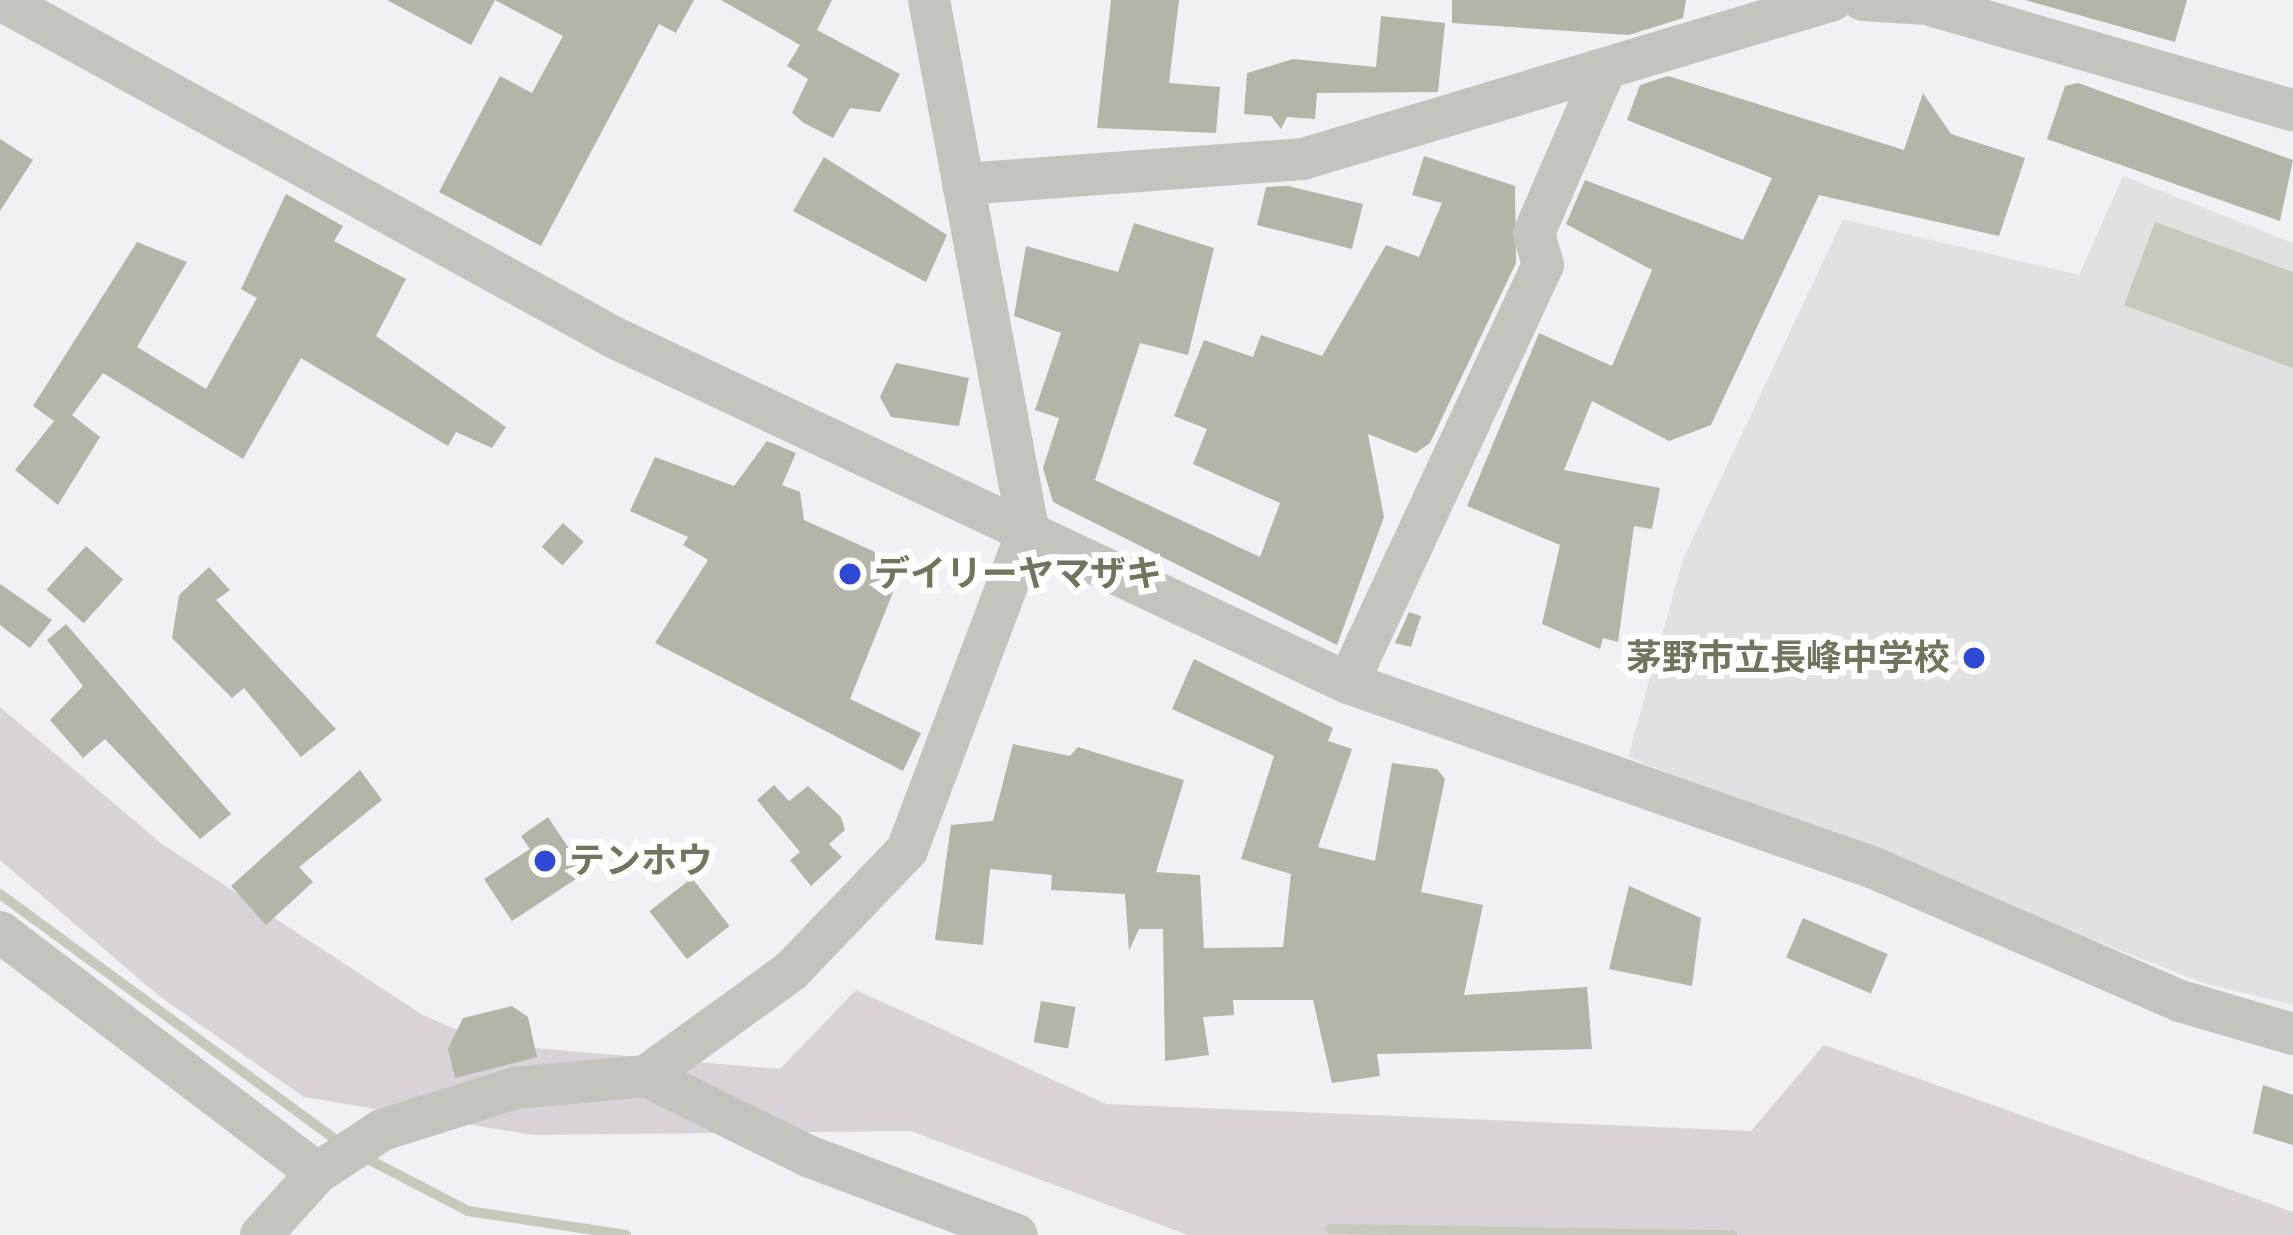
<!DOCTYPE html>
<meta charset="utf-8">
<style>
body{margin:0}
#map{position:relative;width:2293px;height:1235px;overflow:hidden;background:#f2f0f4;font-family:Helvetica,"Noto Sans JP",sans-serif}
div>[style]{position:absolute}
.built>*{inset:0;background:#e2e1e1}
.green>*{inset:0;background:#dad2d9}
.water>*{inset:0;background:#c9c8bc}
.stream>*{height:10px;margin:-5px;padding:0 5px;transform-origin:5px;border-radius:5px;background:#c9c8bc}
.building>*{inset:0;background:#b4b4a9;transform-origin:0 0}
.minor>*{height:42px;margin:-21px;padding:0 21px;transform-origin:21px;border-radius:21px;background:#c3c4bd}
.dots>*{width:33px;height:33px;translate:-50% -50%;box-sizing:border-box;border:6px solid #fff;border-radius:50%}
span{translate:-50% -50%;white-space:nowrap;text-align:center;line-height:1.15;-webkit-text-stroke:12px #fff;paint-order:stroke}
.poi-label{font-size:36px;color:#72745d;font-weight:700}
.left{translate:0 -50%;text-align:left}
.right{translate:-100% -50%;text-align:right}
</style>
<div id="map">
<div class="built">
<i style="clip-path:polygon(2123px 176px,2293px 243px,2293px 1005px,2206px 984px,1628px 757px,1683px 559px,1843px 219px,2079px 275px)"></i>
</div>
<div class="green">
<i style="clip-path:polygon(0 707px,162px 844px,421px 1014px,489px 1044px,780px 1069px,856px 990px,1106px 1104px,1751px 1131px,1824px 1045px,2293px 1212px,2293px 1235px,1188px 1235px,911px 1131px,533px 1135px,304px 1097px,159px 996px,0 860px)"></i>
</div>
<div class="water">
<i style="clip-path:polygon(2155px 222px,2293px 272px,2293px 368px,2124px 305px)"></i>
</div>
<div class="stream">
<i style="left:0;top:894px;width:423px;rotate:36.2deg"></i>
<i style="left:362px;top:1156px;width:119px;rotate:27.4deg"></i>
<i style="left:468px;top:1211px;width:160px;rotate:8.6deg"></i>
<i style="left:1331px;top:1229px;width:401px;rotate:0.9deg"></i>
</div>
<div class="building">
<i style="clip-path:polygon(387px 0,694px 0,676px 33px,659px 24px,541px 246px,439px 192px,500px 76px,532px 93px,563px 36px,495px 0,471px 45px)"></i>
<i style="clip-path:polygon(721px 0,832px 0,817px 30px,900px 74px,880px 112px,850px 108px,833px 138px,804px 123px,792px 113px,808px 79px,787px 66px,800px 45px)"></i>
<i style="clip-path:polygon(1111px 0,1179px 0,1169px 83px,1220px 87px,1216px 133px,1097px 128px)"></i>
<i style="clip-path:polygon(1452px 0,1686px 0,1683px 18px,1629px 35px,1452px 23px)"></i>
<i style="clip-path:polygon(2025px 0,2187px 0,2175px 42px)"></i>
<i style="clip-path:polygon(1381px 16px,1445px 23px,1438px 92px,1317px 93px,1315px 119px,1287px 117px,1281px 129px,1271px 116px,1244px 114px,1247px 73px,1293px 59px,1376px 67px)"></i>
<i style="clip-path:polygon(1668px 76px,1904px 150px,1923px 93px,1951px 134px,2025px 158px,1999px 236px,1819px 195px,1711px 425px,1669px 441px,1592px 401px,1564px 470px,1660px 488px,1652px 529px,1634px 526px,1618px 642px,1603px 638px,1600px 649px,1542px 624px,1560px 545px,1467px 506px,1539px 333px,1612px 366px,1652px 270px,1566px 224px,1585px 180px,1743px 240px,1772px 178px,1627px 120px,1640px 85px)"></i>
<i style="clip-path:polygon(2078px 83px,2293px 160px,2280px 221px,2047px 139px,2065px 86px)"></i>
<i style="clip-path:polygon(0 139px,33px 160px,0 211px)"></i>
<i style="clip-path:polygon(1424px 156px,1515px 186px,1516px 263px,1430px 443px,1416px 453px,1368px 434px,1384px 517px,1337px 645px,1053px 502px,1043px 468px,1059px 418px,1035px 410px,1061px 333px,1014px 316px,1026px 246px,1118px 272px,1134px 223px,1214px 248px,1188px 355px,1140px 343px,1095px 480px,1260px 557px,1280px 503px,1193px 464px,1207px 429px,1174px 416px,1204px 340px,1253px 357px,1261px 335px,1322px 356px,1386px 245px,1419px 257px,1442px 203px,1412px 195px)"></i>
<i style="clip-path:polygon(824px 157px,947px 235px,926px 282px,793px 211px)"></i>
<i style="clip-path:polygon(1288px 186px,1363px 204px,1352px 249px,1257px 225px,1266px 187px)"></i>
<i style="clip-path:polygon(286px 194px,343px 226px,334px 241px,406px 279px,376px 336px,506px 427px,492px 448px,456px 432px,448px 446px,301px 358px,243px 459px,103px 373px,72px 415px,100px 437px,58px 505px,15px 470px,54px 421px,33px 406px,137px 242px,187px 262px,137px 347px,206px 389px,257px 298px,241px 289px)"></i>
<i style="clip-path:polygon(896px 363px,969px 378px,959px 426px,891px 417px,880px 397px)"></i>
<i style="clip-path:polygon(767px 441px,796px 453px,782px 485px,800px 492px,804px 520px,904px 565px,850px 699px,921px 733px,903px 771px,655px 643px,708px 560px,683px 545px,688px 537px,630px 511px,655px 457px,734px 486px)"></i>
<i style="left:563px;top:523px;width:28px;height:32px;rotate:42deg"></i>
<i style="left:86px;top:546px;width:50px;height:59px;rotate:42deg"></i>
<i style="clip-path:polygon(209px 567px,230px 590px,216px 600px,336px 729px,301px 757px,244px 688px,232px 698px,172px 638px,179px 595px)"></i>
<i style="clip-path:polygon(0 584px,52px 620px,30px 648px,0 625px)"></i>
<i style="clip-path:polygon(1409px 612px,1421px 616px,1411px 647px,1395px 643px)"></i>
<i style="clip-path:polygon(66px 624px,231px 814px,200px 839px,105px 739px,83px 758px,50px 720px,83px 686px,47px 640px)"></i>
<i style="clip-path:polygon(1194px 659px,1333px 728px,1328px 741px,1352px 749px,1318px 847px,1375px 861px,1392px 763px,1437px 769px,1445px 779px,1421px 892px,1483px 905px,1464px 995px,1587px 987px,1592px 1049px,1377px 1054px,1380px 1076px,1332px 1083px,1313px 1000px,1233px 1000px,1234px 1015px,1203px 1017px,1209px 1055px,1165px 1061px,1163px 929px,1139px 929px,1129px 951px,1125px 894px,1051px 890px,1052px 875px,990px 869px,983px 945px,935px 940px,951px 825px,993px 821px,1013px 744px,1070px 756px,1078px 747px,1184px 780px,1156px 872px,1200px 875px,1204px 948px,1283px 947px,1291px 874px,1241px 859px,1274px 756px,1172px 709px)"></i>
<i style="clip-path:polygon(360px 770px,382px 800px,299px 867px,313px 882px,266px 925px,231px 886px)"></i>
<i style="clip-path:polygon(774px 785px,789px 801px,808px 786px,841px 817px,845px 830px,829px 844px,842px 857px,811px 886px,790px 860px,800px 852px,757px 800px)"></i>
<i style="clip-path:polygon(548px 817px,585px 873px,512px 921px,484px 879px,530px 849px,521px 836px)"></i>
<i style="left:692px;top:878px;width:61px;height:54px;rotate:52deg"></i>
<i style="clip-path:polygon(1629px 886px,1701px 918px,1692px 986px,1609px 969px)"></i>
<i style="left:1803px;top:918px;width:92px;height:43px;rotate:23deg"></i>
<i style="left:1041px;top:1001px;width:35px;height:42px;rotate:10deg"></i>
<i style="clip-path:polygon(512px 1006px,528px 1017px,537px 1057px,455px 1078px,448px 1049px,463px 1018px)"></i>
<i style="clip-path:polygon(2263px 1085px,2293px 1095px,2293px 1145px,2253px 1133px)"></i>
</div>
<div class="minor">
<i style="left:1px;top:0;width:701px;rotate:28.83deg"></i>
<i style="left:615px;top:338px;width:810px;rotate:25.2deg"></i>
<i style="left:1348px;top:683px;width:558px;rotate:19.38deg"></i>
<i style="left:1874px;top:868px;width:334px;rotate:23.5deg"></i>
<i style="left:2180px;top:1001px;width:118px;rotate:16.3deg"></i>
<i style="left:1863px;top:0;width:64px;rotate:3.6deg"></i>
<i style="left:1927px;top:4px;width:381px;rotate:16.2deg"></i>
<i style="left:963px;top:184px;width:341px;rotate:-4.2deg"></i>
<i style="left:1303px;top:159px;width:553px;rotate:-16.7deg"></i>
<i style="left:1348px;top:683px;width:461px;rotate:-65deg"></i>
<i style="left:1543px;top:265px;width:33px;rotate:-106deg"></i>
<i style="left:1534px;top:233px;width:176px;rotate:-66.5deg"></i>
<i style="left:0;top:932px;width:398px;rotate:37.2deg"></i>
<i style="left:646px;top:1076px;width:181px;rotate:26.3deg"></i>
<i style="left:808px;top:1156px;width:223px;rotate:20.7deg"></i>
<i style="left:261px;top:1235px;width:84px;rotate:-47.9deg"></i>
<i style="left:317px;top:1173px;width:78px;rotate:-33.5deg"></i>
<i style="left:382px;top:1130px;width:139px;rotate:-17.5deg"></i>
<i style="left:515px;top:1088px;width:132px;rotate:-5.2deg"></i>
<i style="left:646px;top:1076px;width:179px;rotate:-35.9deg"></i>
<i style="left:791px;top:971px;width:168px;rotate:-46.2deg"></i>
<i style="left:907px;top:850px;width:343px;rotate:-69.3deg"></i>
<i style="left:1028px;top:529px;width:538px;rotate:-100.6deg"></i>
</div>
<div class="dots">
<i style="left:850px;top:574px;background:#3049d3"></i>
<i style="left:1974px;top:658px;background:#3049d3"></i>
<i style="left:545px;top:861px;background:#3049d3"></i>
</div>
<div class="poi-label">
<span class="left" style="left:874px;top:574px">デイリーヤマザキ</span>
<span class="right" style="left:1950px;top:658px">茅野市立長峰中学校</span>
<span class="left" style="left:569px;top:861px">テンホウ</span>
</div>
</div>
